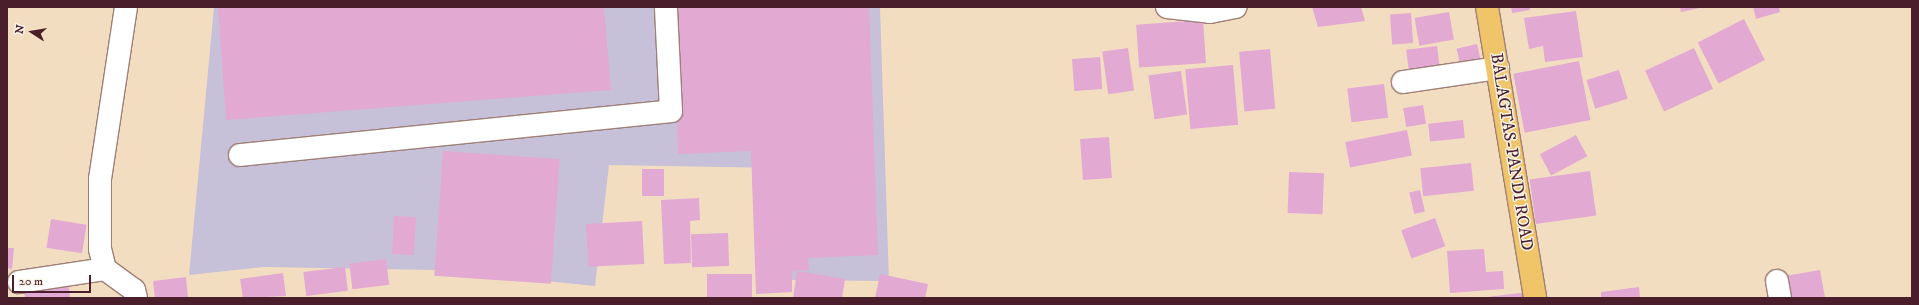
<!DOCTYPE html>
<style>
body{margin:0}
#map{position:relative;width:1919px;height:305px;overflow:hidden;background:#f3ddc0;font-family:"IM FELL DW Pica",serif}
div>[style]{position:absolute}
.industrial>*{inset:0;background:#c7c0d9}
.building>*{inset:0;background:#e2a9d3;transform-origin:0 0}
.roads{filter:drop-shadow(1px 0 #9e7e76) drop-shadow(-1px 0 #9e7e76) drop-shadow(0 1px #9e7e76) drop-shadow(0 -1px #9e7e76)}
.minor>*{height:22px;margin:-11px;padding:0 11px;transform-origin:11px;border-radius:11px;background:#fff}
.major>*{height:22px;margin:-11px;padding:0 11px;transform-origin:11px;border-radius:11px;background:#f0c469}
span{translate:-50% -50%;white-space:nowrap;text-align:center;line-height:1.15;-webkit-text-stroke:3px #f7f3e8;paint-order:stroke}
.street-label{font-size:17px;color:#4a1f2b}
.frame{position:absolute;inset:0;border:8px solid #4a1f2b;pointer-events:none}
.north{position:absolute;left:12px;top:12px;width:40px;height:40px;-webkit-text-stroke:3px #f7f3e8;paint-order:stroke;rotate:282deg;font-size:11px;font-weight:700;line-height:16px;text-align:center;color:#4a1f2b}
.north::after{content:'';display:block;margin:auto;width:14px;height:18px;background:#4a1f2b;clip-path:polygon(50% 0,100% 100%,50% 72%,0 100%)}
.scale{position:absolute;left:12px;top:275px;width:79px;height:18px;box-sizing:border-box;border:2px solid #4a1f2b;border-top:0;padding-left:5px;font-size:12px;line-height:14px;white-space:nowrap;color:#4a1f2b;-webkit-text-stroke:3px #f7f3e8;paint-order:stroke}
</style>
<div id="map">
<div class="industrial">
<i style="clip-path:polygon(214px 7px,880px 7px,889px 281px,786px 280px,773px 168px,609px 165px,595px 286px,435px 270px,264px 267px,189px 275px)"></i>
</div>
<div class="building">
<i style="clip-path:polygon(218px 7px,604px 7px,611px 90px,226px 120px)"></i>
<i style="clip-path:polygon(673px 7px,869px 7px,878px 255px,808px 258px,809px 270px,792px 271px,792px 292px,756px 294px,751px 151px,678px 154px)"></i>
<i style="clip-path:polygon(1312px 7px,1361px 7px,1365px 21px,1318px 27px)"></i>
<i style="clip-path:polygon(1511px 7px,1530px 7px,1530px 10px,1512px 13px)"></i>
<i style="clip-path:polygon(1680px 7px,1700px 7px,1700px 8px,1681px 12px)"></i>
<i style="clip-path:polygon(1753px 7px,1779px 7px,1780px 12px,1756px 19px)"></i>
<i style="clip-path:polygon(1576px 11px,1583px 57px,1545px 62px,1543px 46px,1529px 49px,1524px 18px)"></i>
<i style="left:1449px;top:12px;width:28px;height:35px;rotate:80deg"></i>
<i style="left:1411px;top:13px;width:30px;height:21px;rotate:86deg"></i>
<i style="left:1744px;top:19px;width:46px;height:52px;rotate:63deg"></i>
<i style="left:1203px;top:20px;width:43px;height:67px;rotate:86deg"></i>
<i style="left:1477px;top:44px;width:22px;height:21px;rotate:77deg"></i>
<i style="left:1437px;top:46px;width:24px;height:31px;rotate:83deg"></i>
<i style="left:1128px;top:48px;width:43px;height:26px;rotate:82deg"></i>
<i style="left:1694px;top:48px;width:45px;height:54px;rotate:65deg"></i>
<i style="left:1270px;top:49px;width:60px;height:31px;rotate:85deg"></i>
<i style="left:1100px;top:57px;width:32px;height:28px;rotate:86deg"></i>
<i style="left:1579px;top:61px;width:60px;height:67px;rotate:79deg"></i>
<i style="left:1233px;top:65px;width:60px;height:48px;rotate:85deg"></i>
<i style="left:1619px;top:70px;width:30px;height:34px;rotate:73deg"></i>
<i style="left:1181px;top:71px;width:44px;height:33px;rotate:82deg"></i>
<i style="left:1384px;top:84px;width:34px;height:37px;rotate:83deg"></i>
<i style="left:1423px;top:105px;width:19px;height:20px;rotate:81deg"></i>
<i style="left:1463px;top:120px;width:18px;height:35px;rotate:84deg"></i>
<i style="left:1407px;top:130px;width:26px;height:63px;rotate:79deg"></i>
<i style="left:1576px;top:135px;width:24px;height:41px;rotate:62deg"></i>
<i style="left:1109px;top:137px;width:41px;height:29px;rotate:86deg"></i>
<i style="left:443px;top:151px;width:117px;height:125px;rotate:4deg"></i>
<i style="left:1471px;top:163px;width:28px;height:51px;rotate:84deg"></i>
<i style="left:642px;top:169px;width:22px;height:27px"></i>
<i style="left:1590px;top:171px;width:45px;height:61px;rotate:82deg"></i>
<i style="left:1289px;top:172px;width:35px;height:41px;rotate:2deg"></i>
<i style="left:1420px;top:190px;width:22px;height:11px;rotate:77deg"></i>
<i style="clip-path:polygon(699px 198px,700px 220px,690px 221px,691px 263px,664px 264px,661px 200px)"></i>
<i style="left:394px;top:216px;width:22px;height:38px;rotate:3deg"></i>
<i style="left:1435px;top:218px;width:30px;height:36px;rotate:70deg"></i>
<i style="left:51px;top:219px;width:36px;height:29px;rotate:9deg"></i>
<i style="left:642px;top:221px;width:43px;height:56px;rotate:87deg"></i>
<i style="left:728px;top:233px;width:33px;height:37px;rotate:88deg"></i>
<i style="clip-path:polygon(7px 248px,14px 248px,12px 269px,7px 268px)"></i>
<i style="clip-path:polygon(1484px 249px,1486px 272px,1503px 271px,1504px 289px,1450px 293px,1447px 251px)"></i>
<i style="left:386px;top:259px;width:26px;height:37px;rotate:83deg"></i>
<i style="left:345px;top:267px;width:24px;height:42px;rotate:83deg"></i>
<i style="clip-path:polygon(1820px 270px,1825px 298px,1789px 298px,1785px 276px)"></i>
<i style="clip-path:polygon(797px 271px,845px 279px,842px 298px,793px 298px)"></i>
<i style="clip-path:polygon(283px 273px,286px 296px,243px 298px,240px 279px)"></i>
<i style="left:707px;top:274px;width:45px;height:24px"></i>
<i style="clip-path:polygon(880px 274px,928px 284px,925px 298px,875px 298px)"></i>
<i style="clip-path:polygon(186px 277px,188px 298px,155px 298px,153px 281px)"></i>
<i style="clip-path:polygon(68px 280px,70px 298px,25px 298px,23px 285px)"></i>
<i style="clip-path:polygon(1639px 287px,1640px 298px,1601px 298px,1601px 292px)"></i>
<i style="clip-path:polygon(1527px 292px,1528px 298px,1487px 298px,1487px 297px)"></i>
</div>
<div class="roads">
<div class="minor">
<i style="left:126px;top:7px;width:174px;rotate:98.6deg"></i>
<i style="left:100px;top:179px;width:70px;rotate:90deg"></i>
<i style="left:100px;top:249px;width:21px;rotate:76deg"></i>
<i style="left:105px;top:269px;width:36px;rotate:36deg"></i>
<i style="left:134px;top:290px;width:8px;rotate:76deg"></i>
<i style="left:1167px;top:7px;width:43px;rotate:6.6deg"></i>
<i style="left:1210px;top:12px;width:26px;rotate:-11deg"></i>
<i style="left:1403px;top:82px;width:96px;rotate:-8.4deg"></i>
<i style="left:240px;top:155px;width:433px;rotate:-5.8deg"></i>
<i style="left:671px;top:111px;width:104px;rotate:-92.8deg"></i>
<i style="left:1777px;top:281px;width:17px;rotate:80deg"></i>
<i style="left:19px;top:282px;width:87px;rotate:-8.6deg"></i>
</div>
<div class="major">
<i style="left:1487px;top:7px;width:295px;rotate:80.6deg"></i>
</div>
</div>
<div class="street-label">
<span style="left:1511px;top:152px;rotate:81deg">BALAGTAS-PANDI ROAD</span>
</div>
<div class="frame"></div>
<div class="north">N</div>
<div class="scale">20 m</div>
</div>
